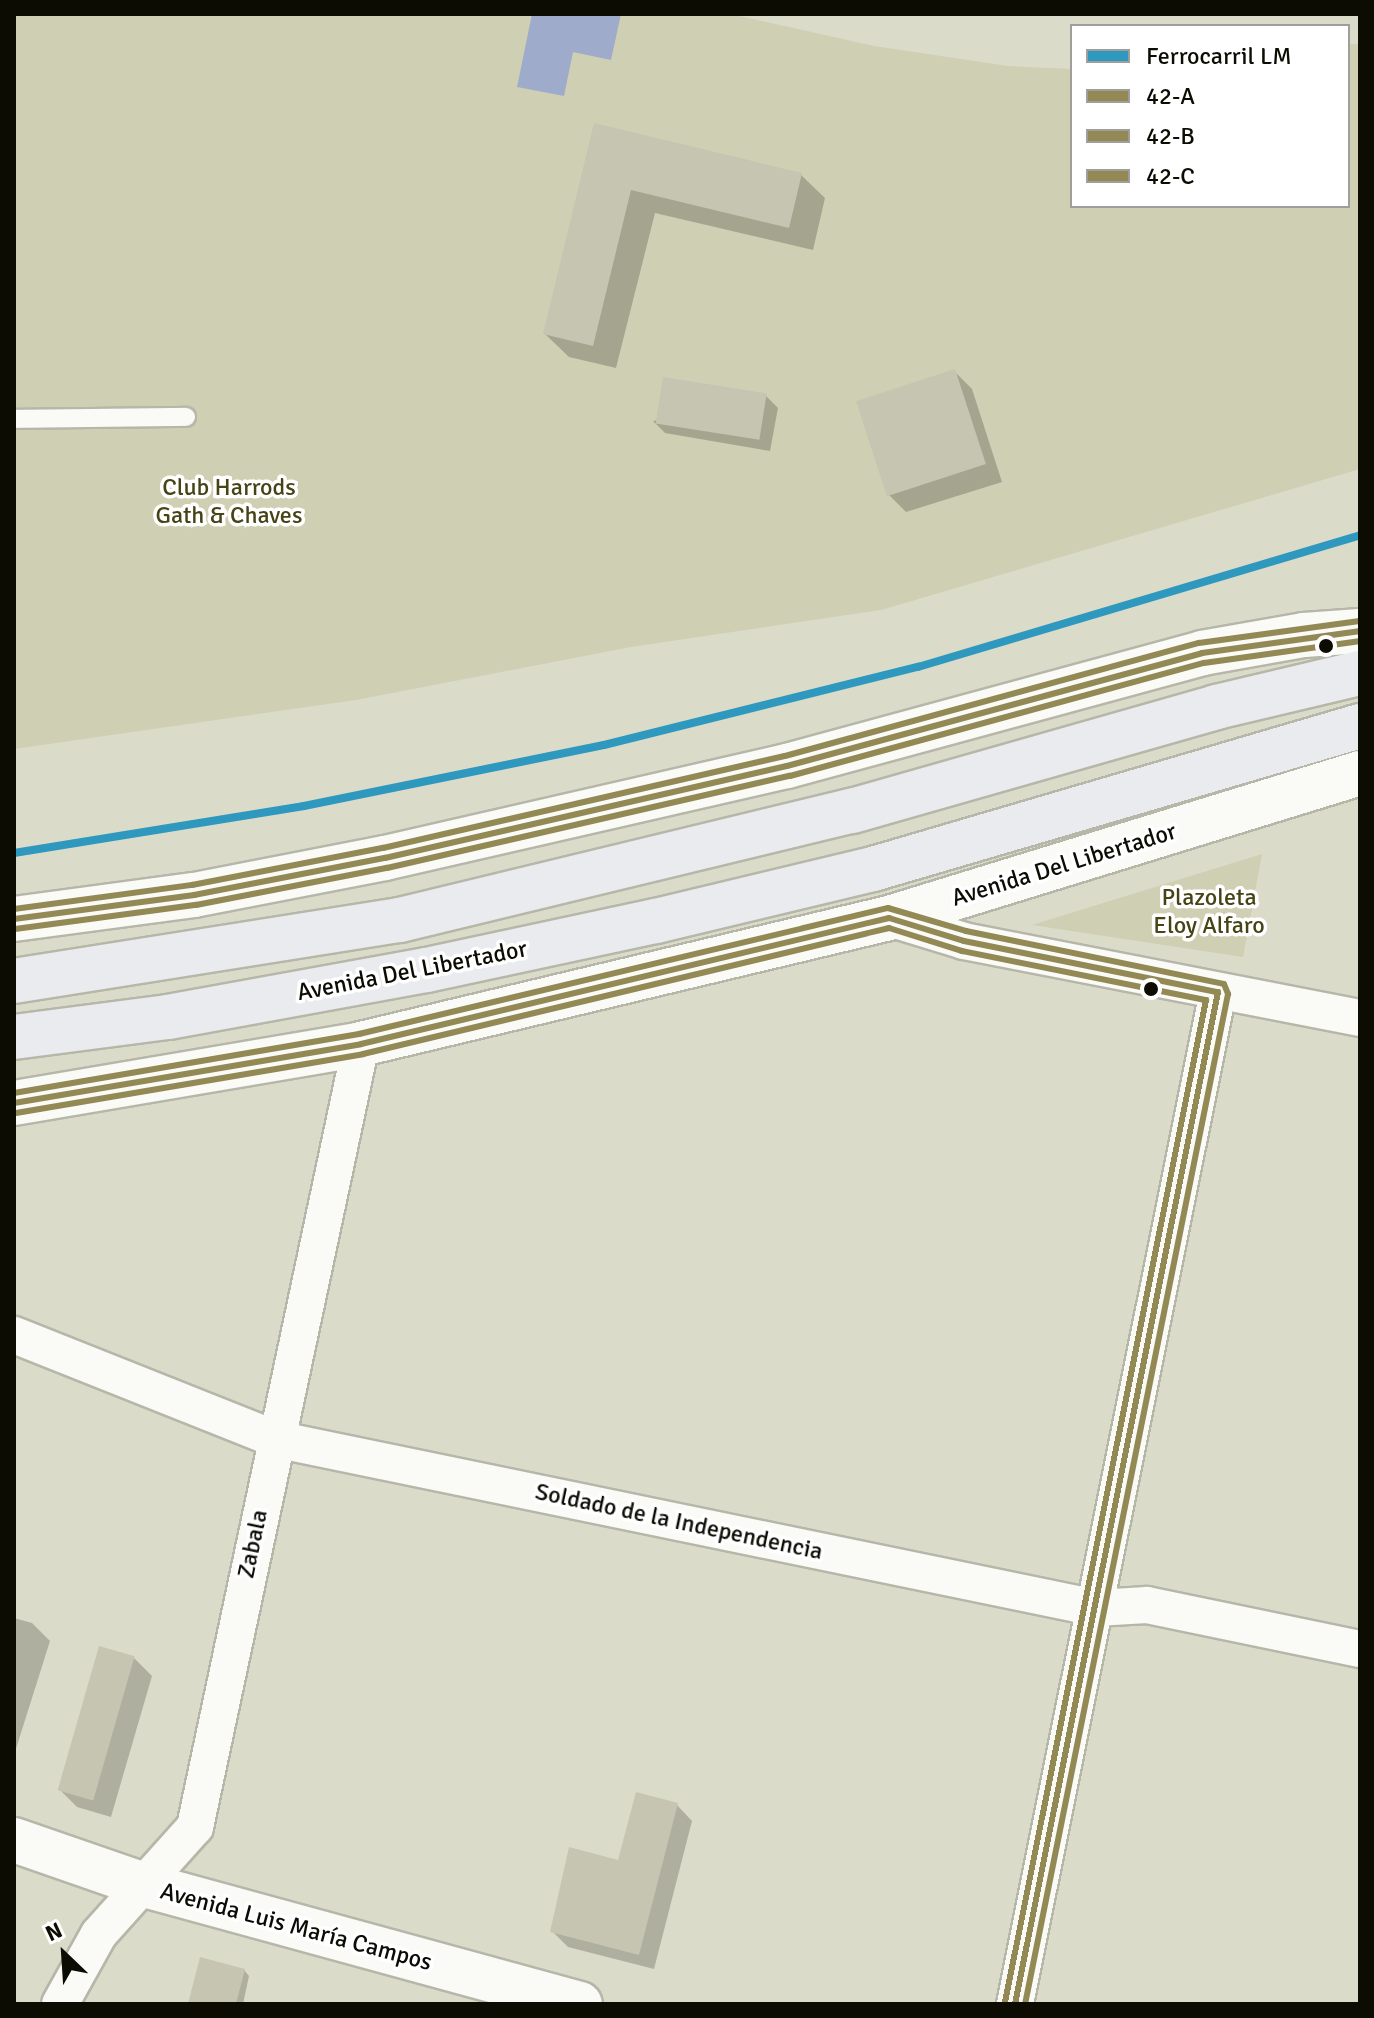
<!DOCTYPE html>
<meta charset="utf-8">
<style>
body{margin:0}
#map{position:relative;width:1374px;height:2018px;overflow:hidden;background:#dbdbc9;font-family:Signika,sans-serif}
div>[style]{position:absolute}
.green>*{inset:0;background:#cfcfb3}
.water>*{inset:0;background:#9fabca}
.shadow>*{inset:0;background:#0003}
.building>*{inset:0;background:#c5c5b1;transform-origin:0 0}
.roads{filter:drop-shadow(2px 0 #b6b6a9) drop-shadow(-2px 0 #b6b6a9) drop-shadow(0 2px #b6b6a9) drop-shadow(0 -2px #b6b6a9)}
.lane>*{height:18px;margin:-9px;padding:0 9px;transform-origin:9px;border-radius:9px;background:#fafaf7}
.street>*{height:36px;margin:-18px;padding:0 18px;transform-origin:18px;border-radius:18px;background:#fafaf7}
.secondary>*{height:44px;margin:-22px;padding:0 22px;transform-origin:22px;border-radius:22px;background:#fafaf7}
.primary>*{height:44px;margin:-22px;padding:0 22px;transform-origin:22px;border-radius:22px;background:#e9ebee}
.bus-1>*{height:6px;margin:-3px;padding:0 3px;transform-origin:3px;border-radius:3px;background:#928955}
.bus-2>*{height:6px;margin:-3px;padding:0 3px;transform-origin:3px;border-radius:3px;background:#928955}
.bus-3>*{height:6px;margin:-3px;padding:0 3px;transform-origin:3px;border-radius:3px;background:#928955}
.rail-1>*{height:8px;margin:-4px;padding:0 4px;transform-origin:4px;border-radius:4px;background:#2e98be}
.dots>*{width:22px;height:22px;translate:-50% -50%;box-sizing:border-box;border:4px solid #fff;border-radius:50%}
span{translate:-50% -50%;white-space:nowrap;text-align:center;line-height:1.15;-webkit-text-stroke:7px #fff;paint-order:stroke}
.park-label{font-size:24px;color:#464415}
.street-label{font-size:24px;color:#0c0c03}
.frame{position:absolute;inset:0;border:16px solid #0c0c03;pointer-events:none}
.legend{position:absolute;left:1070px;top:24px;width:280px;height:184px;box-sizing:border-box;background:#fff;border:2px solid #9e9e9a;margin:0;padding:10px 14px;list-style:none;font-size:24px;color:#0c0c03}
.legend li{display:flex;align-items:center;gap:16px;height:40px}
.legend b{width:40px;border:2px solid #9e9e9a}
.north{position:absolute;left:24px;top:1914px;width:80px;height:80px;-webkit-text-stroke:6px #fff;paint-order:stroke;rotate:335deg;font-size:22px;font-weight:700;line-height:32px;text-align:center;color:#0c0c03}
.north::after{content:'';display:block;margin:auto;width:28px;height:36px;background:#0c0c03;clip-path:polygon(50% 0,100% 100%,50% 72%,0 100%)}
</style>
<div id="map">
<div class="green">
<i style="clip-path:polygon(14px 14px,730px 14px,874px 46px,1008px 66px,1072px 69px,1072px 206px,1348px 206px,1348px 44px,1360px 44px,1360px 469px,881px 610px,631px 647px,356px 700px,14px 749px)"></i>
<i style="clip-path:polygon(1262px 854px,1243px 957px,1032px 925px)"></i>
</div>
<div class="water">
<i style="clip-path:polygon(532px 14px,621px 14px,611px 60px,573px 52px,564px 96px,517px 87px)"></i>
</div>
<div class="shadow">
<i style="clip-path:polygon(595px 125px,801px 175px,825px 198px,813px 250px,655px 213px,616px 368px,569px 357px,545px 334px)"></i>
<i style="clip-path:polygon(954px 371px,972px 389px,1002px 482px,906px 512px,888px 494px)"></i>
<i style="clip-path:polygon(766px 396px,778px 408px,770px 451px,665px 433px,653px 421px)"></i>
<i style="clip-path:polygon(14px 1618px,32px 1623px,50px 1641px,14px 1755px)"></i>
<i style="clip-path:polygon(134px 1658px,152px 1676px,111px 1817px,77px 1807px,59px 1789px)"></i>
<i style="clip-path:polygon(677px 1805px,692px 1821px,654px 1969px,568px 1947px,552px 1931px)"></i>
<i style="clip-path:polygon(244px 1970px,249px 1976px,243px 2004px,190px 2004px)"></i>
</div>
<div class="building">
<i style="clip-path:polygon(594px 123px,802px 173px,789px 228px,631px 190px,593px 346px,543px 334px)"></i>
<i style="left:955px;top:369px;width:100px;height:104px;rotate:72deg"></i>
<i style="left:663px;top:377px;width:105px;height:47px;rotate:9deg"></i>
<i style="left:99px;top:1646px;width:37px;height:150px;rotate:16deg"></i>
<i style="clip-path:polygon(636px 1792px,678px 1803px,639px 1955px,550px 1932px,569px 1847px,618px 1860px)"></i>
<i style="clip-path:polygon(200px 1957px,245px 1969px,236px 2004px,188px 2004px)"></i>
</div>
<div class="roads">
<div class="lane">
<i style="left:14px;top:419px;width:172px;rotate:-0.7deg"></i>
</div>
<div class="street">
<i style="left:889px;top:918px;width:78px;rotate:17deg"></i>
<i style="left:964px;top:941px;width:403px;rotate:11deg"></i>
<i style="left:14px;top:1335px;width:281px;rotate:21.7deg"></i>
<i style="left:275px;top:1439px;width:838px;rotate:11.63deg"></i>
<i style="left:1096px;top:1608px;width:51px;rotate:-3.4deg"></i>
<i style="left:1147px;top:1605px;width:217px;rotate:11.7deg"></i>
<i style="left:60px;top:2004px;width:80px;rotate:-60.9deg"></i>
<i style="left:99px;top:1934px;width:144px;rotate:-48.1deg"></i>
<i style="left:195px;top:1827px;width:800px;rotate:-78.03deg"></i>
<i style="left:1015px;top:2004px;width:1032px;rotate:-78.66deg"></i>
</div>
<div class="secondary">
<i style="left:14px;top:919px;width:182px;rotate:-7.6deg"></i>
<i style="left:194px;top:895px;width:195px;rotate:-11deg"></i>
<i style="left:385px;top:858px;width:412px;rotate:-12.9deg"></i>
<i style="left:787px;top:766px;width:430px;rotate:-15.2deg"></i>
<i style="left:1202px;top:653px;width:104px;rotate:-10deg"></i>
<i style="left:1304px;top:635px;width:56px;rotate:-4.1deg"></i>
<i style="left:14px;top:1103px;width:352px;rotate:-9.6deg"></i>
<i style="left:361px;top:1044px;width:543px;rotate:-13.42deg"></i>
<i style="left:889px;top:918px;width:493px;rotate:-17.1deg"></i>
<i style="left:14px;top:1840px;width:134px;rotate:19.1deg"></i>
<i style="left:141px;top:1884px;width:455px;rotate:15.3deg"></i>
</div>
<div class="primary">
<i style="left:14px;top:981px;width:391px;rotate:-9deg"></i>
<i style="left:400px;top:920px;width:465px;rotate:-13.6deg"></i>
<i style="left:852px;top:811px;width:379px;rotate:-15.9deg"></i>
<i style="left:1216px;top:707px;width:148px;rotate:-13.3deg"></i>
<i style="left:14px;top:1037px;width:155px;rotate:-7.4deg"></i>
<i style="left:168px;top:1017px;width:263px;rotate:-10.3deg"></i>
<i style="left:427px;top:970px;width:234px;rotate:-12.1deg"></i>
<i style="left:656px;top:921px;width:223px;rotate:-13.5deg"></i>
<i style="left:873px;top:869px;width:508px;rotate:-16.36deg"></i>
</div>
</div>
<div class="bus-1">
<i style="left:14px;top:919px;width:182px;rotate:-7.6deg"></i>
<i style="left:194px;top:895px;width:195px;rotate:-11deg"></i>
<i style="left:385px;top:858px;width:412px;rotate:-12.9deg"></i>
<i style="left:787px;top:766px;width:430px;rotate:-15.2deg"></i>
<i style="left:1202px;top:653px;width:160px;rotate:-7.9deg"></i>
<i style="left:14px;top:1103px;width:352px;rotate:-9.6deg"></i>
<i style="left:361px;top:1044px;width:543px;rotate:-13.42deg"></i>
<i style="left:889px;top:918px;width:78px;rotate:17deg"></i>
<i style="left:964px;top:941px;width:259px;rotate:11.4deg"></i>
<i style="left:1218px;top:992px;width:1032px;rotate:101.34deg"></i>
</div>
<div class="bus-2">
<i style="left:15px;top:929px;width:183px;rotate:-7.6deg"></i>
<i style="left:196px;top:905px;width:195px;rotate:-11deg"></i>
<i style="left:387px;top:868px;width:413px;rotate:-12.9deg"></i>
<i style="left:790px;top:776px;width:429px;rotate:-15.3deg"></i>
<i style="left:1204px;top:663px;width:158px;rotate:-8deg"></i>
<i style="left:16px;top:1113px;width:352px;rotate:-9.6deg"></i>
<i style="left:363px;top:1054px;width:541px;rotate:-13.47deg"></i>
<i style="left:889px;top:928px;width:77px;rotate:17.5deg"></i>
<i style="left:962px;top:951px;width:249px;rotate:11.4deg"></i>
<i style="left:1206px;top:1000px;width:1022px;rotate:101.34deg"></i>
</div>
<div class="bus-3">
<i style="left:14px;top:909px;width:180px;rotate:-7.7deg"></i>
<i style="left:192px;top:885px;width:195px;rotate:-11deg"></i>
<i style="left:383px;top:848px;width:412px;rotate:-12.9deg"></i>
<i style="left:785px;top:756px;width:429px;rotate:-15.3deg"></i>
<i style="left:1199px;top:643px;width:162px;rotate:-7.8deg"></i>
<i style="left:14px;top:1093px;width:350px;rotate:-9.7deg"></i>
<i style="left:359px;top:1034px;width:544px;rotate:-13.4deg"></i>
<i style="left:888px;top:908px;width:81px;rotate:16.4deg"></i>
<i style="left:966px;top:931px;width:263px;rotate:11.6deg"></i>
<i style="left:1224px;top:984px;width:11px;rotate:68deg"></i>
<i style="left:1228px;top:994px;width:1030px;rotate:101.36deg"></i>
</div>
<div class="rail-1">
<i style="left:14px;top:853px;width:294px;rotate:-9.2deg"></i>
<i style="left:304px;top:806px;width:306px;rotate:-11.5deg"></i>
<i style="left:604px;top:745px;width:324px;rotate:-14deg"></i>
<i style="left:918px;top:667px;width:461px;rotate:-16.6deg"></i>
</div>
<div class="dots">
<i style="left:1326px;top:646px;background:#0c0c03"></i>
<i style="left:1151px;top:989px;background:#0c0c03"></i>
</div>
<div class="park-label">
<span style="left:229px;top:502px">Club Harrods<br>Gath &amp; Chaves</span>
<span style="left:1209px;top:912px">Plazoleta<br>Eloy Alfaro</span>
</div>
<div class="street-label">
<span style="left:1064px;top:865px;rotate:-17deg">Avenida Del Libertador</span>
<span style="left:412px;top:971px;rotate:-11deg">Avenida Del Libertador</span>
<span style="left:679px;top:1522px;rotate:12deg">Soldado de la Independencia</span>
<span style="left:253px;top:1544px;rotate:-78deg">Zabala</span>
<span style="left:296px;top:1927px;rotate:15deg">Avenida Luis María Campos</span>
</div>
<div class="frame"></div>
<ul class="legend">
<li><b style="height:10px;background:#2e98be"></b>Ferrocarril LM</li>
<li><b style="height:10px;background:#928955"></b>42-A</li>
<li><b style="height:10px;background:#928955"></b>42-B</li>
<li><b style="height:10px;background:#928955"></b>42-C</li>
</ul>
<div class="north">N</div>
</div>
